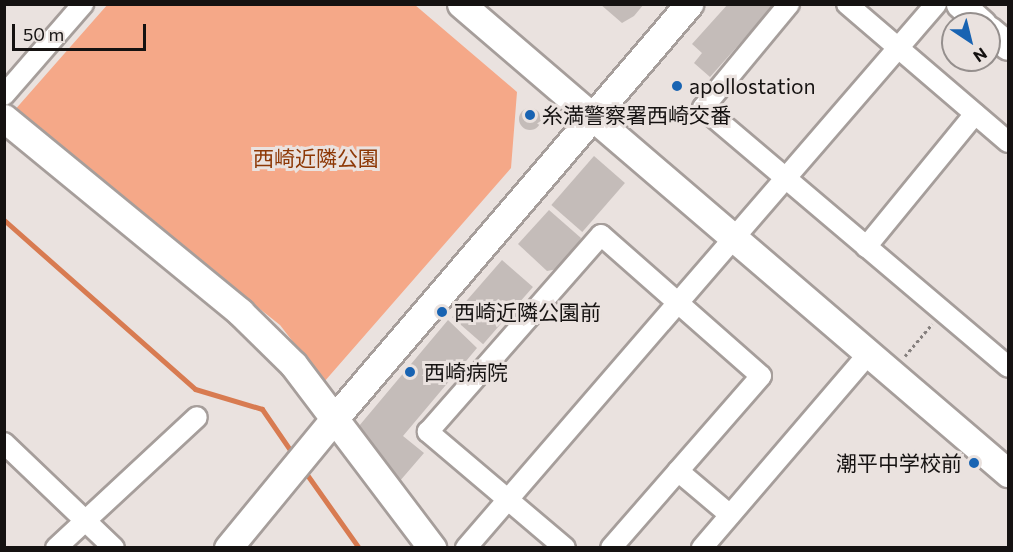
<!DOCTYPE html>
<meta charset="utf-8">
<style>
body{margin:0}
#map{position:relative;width:1013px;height:552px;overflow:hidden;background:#eae2df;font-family:Commissioner,"Noto Sans JP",sans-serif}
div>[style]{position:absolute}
.green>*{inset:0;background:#f5a888}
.stream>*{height:5px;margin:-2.5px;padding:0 2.5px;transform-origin:2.5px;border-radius:2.5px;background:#d87b51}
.building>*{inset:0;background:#c4bcb9;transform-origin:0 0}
.round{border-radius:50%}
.path>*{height:3px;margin-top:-1.5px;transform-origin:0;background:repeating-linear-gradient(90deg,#857f7d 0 3px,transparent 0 6px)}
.roads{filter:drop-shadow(2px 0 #a69e9b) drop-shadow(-2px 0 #a69e9b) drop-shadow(0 2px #a69e9b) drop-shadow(0 -2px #a69e9b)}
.street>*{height:20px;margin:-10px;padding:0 10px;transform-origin:10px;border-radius:10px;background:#fff}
.secondary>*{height:27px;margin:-13.5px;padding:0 13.5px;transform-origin:13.5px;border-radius:13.5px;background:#fff}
.dots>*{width:16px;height:16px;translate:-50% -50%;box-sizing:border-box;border:3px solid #eae2df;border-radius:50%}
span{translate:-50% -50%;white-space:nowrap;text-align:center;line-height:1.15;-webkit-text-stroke:6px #eae2df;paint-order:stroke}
.poi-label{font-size:21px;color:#151211}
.left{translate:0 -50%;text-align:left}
.right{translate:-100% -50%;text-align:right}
.park-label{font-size:21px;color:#8d3806}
.frame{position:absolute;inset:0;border:6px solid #151211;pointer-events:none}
.north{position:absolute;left:941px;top:12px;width:60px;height:60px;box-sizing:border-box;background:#eae2df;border:2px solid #958f8d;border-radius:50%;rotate:145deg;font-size:16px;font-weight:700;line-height:24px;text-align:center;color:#151211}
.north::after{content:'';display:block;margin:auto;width:21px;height:27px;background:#1863b2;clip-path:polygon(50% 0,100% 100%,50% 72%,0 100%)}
.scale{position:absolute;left:12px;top:24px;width:134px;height:27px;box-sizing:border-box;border:3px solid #151211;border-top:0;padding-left:8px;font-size:18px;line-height:21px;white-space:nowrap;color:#151211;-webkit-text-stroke:4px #eae2df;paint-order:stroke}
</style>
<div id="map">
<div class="green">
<i style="clip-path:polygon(108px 4px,415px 5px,517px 92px,511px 168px,324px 382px,280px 325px,13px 112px)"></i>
</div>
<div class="stream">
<i style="left:4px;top:220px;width:255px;rotate:41.5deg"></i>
<i style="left:195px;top:389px;width:70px;rotate:16.6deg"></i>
<i style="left:262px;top:409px;width:58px;rotate:55.5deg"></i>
<i style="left:303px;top:469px;width:97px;rotate:54.7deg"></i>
</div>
<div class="building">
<i style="clip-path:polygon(600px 4px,644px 4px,634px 16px,622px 23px)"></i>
<i style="clip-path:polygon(728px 4px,775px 4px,710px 77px,694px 63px,702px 53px,692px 44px)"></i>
<i class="round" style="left:519px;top:108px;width:22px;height:22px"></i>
<i style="left:594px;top:156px;width:41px;height:65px;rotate:41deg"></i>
<i style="clip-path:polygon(549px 210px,581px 238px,563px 268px,547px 271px,518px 244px)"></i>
<i style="left:502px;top:260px;width:41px;height:76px;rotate:41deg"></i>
<i style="clip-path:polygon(448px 320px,477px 348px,403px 436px,424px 453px,399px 482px,362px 447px,357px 437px,359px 426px)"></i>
</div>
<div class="path">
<i style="left:905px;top:356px;width:42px;rotate:-49.8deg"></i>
</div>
<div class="roads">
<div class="street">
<i style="left:789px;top:4px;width:135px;rotate:129.6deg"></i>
<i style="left:703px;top:108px;width:400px;rotate:40.3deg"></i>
<i style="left:847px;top:4px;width:212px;rotate:40.6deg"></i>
<i style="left:4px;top:95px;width:121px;rotate:-49deg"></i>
<i style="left:866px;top:247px;width:172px;rotate:-50.7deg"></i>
<i style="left:4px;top:443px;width:152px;rotate:43.7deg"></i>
<i style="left:678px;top:471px;width:68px;rotate:40.2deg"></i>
<i style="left:56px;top:548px;width:192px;rotate:-42.9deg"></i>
<i style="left:466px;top:548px;width:719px;rotate:-49.17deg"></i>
<i style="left:565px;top:548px;width:180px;rotate:-139.7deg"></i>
<i style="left:428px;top:432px;width:262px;rotate:-48.7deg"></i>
<i style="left:601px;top:235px;width:213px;rotate:41.4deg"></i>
<i style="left:761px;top:376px;width:228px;rotate:131.1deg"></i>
<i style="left:702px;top:548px;width:257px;rotate:-49.4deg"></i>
</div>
<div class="secondary">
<i style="left:461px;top:4px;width:721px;rotate:40.61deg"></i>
<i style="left:960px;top:4px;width:30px;rotate:42deg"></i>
<i style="left:989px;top:30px;width:25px;rotate:40deg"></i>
<i style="left:4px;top:118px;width:306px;rotate:39.4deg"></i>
<i style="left:240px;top:312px;width:74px;rotate:44.5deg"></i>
<i style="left:293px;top:364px;width:231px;rotate:52.9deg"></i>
<i style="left:228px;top:548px;width:166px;rotate:-50.6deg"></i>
<i style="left:333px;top:420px;width:548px;rotate:-49.44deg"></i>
</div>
</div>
<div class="dots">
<i style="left:677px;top:86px;background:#1863b2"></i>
<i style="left:530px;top:115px;background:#1863b2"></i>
<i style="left:442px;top:312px;background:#1863b2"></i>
<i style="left:410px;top:372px;background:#1863b2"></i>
<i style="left:974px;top:463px;background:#1863b2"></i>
</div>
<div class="poi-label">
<span class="left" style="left:689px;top:86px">apollostation</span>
<span class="left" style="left:542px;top:115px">糸満警察署西崎交番</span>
<span class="left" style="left:454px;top:312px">西崎近隣公園前</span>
<span class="left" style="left:424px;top:372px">西崎病院</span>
<span class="right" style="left:962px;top:463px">潮平中学校前</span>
</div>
<div class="park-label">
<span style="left:316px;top:158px">西崎近隣公園</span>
</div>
<div class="frame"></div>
<div class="north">N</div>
<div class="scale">50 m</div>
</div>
